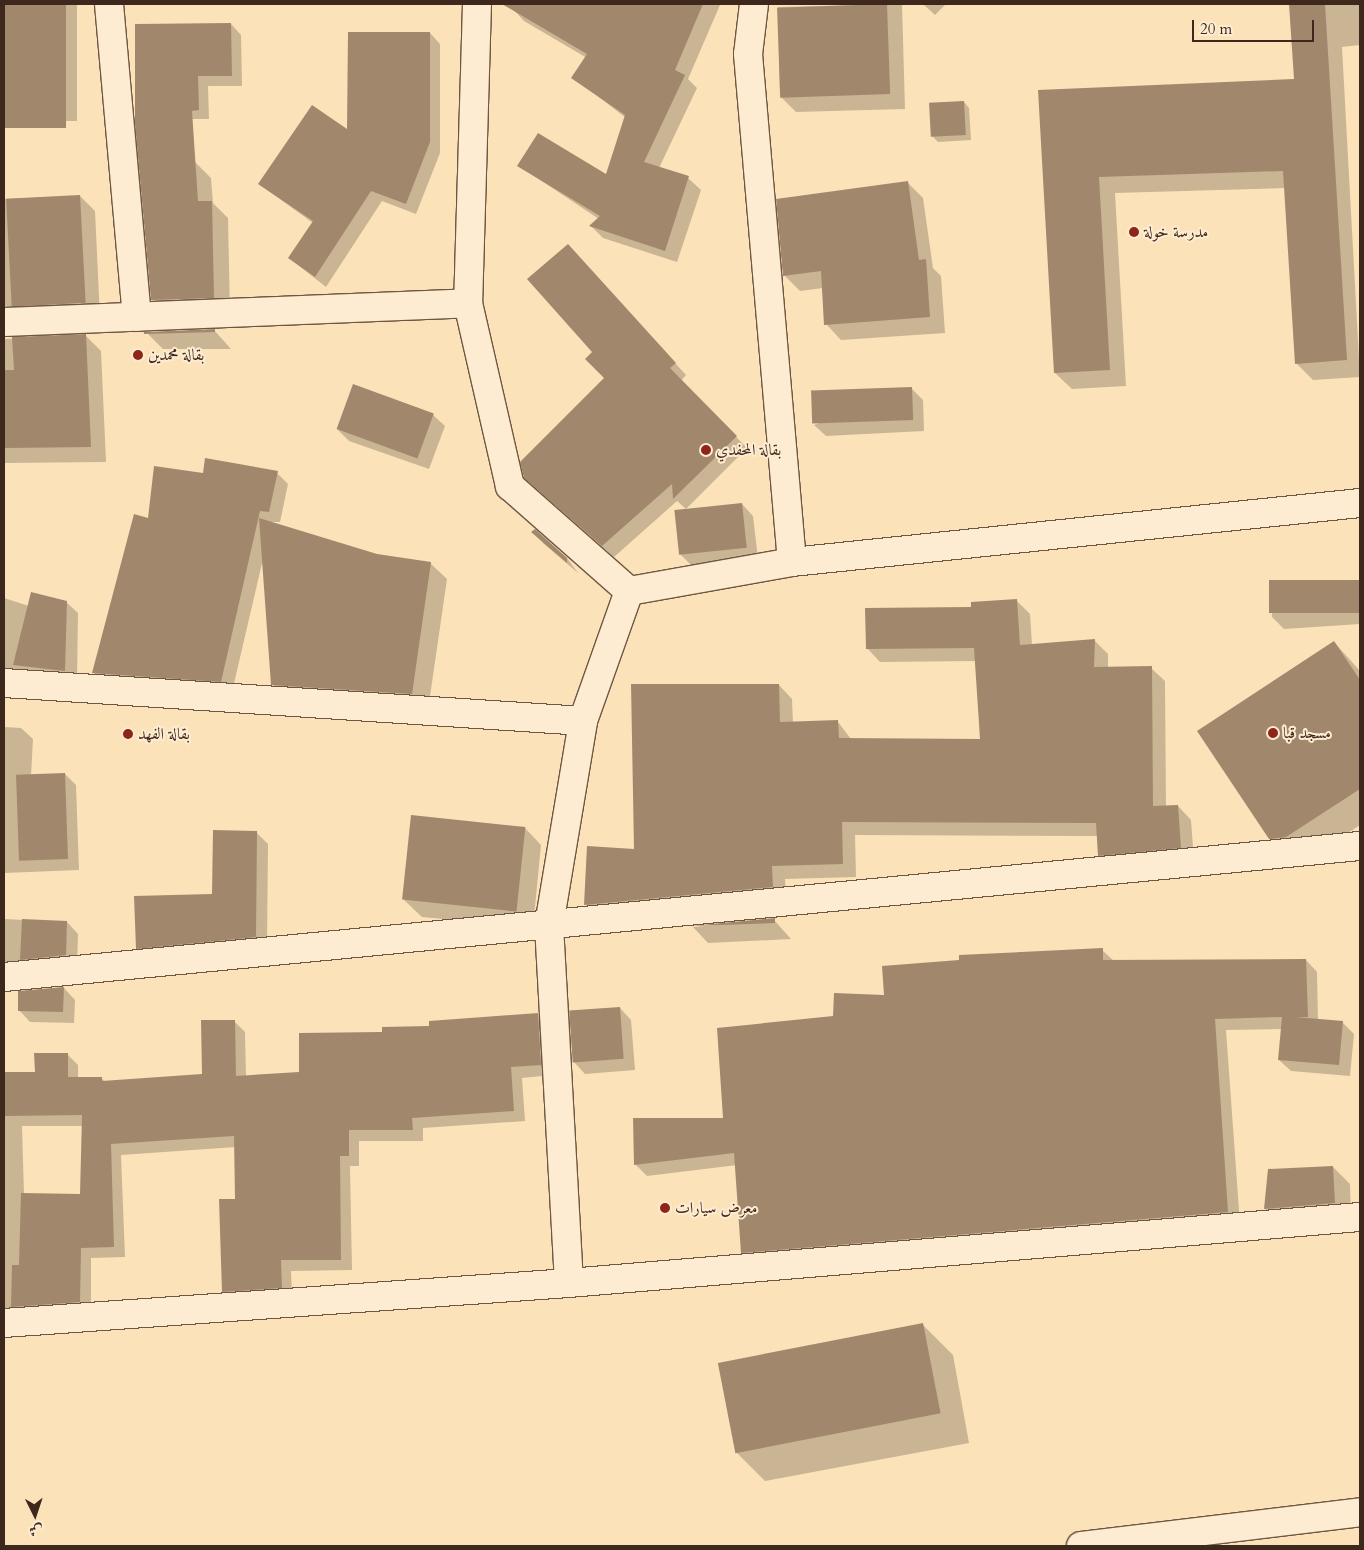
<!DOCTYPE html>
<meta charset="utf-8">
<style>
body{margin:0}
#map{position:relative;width:1364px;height:1550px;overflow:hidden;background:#fce2b8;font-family:Cardo,Amiri,serif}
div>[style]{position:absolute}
.shadow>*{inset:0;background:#0003;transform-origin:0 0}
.building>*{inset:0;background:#a1886d;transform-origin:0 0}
.roads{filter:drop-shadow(1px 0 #6e5643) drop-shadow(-1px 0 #6e5643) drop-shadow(0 1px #6e5643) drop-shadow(0 -1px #6e5643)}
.minor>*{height:28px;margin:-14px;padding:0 14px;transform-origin:14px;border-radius:14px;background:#fdecd1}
.dots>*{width:14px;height:14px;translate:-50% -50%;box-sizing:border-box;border:2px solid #fdecd1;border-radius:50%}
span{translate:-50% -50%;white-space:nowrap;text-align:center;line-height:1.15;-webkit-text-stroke:4px #fdecd1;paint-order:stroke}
.poi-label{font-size:16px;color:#3e271c}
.left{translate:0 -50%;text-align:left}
.frame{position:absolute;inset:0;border:5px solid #3e271c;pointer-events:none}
.north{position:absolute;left:10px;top:1490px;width:50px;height:50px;-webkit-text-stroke:4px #fdecd1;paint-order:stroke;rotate:176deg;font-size:14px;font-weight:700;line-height:20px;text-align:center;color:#3e271c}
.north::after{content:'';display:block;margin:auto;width:18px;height:22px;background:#3e271c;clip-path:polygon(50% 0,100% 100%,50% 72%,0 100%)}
.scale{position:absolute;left:1192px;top:20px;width:122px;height:22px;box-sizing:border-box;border:2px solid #3e271c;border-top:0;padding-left:6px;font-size:15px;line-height:18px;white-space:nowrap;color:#3e271c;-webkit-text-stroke:4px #fdecd1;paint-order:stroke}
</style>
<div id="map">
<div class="shadow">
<i style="left:4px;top:4px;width:73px;height:117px"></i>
<i style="clip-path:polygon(515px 4px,720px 5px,688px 79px,697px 88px,659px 168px,688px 178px,701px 190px,677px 262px,603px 238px,591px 226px,599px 219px,519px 166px,606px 176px,626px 118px,573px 77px,587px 58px,524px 21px,512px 8px)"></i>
<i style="clip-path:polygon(902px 4px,905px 109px,796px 112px,780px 96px,778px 7px)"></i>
<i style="clip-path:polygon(923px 4px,946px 4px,935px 15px)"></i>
<i style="clip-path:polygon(1290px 4px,1360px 4px,1360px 45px,1342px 47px,1360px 377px,1313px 380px,1296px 363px,1285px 188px,1115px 193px,1126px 386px,1072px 389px,1055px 373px,1040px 116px,1295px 81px)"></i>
<i style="clip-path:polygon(231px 24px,241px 35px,242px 86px,208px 86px,209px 119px,147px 119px)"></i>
<i style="clip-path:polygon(430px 33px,440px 44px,440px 153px,416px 214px,382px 201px,326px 287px,289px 258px,313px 223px,259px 184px,348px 131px)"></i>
<i style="clip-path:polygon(964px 102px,969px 108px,971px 140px,938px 142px,933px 137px)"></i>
<i style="clip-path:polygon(195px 162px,211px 178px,213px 203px,228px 218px,230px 313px,168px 316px,152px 300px)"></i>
<i style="clip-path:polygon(907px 182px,923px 198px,933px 268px,941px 276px,945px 333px,841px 340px,826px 324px,823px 288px,800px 291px,784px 275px)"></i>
<i style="clip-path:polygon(80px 196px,95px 211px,100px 318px,5px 330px,4px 336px,4px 199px)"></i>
<i style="clip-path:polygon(579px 257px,686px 375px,681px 381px,747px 448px,686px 509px,677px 501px,614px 557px,537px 489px,522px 462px,606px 378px)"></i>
<i style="clip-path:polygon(214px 330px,231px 349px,163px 349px,147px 333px)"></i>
<i style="clip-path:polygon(86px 336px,101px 351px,106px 462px,4px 463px,4px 339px)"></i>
<i style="clip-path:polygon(911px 388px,923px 400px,924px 431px,826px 436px,814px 425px)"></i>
<i style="clip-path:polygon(433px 415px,445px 426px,429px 469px,349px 441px,337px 429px)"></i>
<i style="clip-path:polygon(277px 473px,288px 484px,280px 522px,270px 522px,377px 555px,430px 563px,447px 579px,428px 710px,289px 701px,272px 684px,263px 559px,232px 692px,105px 684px,94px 673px,149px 519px,204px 474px)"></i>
<i style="clip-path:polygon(742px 504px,753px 516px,758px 559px,691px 565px,679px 553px)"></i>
<i style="clip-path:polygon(533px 532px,567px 558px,578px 573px,544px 544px)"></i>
<i style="clip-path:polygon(1360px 581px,1360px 624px,1284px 629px,1272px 617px,1271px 586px)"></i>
<i style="clip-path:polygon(4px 598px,29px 606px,66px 602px,78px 613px,77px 682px,4px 669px)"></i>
<i style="clip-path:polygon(1016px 600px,1030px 614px,1032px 645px,1095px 641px,1108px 654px,1108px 668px,1151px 668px,1165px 681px,1166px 807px,1178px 806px,1191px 820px,1194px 861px,1113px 869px,1100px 855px,1098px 836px,855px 835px,856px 877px,785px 879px,786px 900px,599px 918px,586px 905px,779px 685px,792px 699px,793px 723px,838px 722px,851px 739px,982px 740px,976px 661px,880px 662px,867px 648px,972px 609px)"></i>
<i style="clip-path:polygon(1334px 642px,1360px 671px,1360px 825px,1309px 859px,1293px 861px,1270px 838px)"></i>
<i style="clip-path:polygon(4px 727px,21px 728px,33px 739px,31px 776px,65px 774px,76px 785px,79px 870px,4px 873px)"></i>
<i style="clip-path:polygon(524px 827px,541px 845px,533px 927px,422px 917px,404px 900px)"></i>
<i style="clip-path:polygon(256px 832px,268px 844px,267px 948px,148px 960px,137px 948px,213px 896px)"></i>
<i style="clip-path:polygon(4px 919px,67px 922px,78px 934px,77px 967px,4px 983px)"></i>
<i style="clip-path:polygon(774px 920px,791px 939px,708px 943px,693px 927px)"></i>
<i style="clip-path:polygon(1102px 950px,1114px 961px,1306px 960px,1317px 972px,1318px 1020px,1342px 1022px,1354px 1034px,1350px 1076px,1291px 1071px,1279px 1060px,1282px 1029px,1226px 1030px,1240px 1224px,754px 1264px,743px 1252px,737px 1165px,647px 1176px,635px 1164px,725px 1119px,834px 1017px,885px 996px)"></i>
<i style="clip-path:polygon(64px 988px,75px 1000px,74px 1023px,30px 1022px,19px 1010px)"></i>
<i style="clip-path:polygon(620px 1008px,631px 1020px,635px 1070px,585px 1074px,574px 1062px)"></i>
<i style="clip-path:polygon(evenodd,538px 1014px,549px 1025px,552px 1075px,522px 1078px,525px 1121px,423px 1128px,423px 1141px,359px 1141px,359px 1166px,350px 1166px,352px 1270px,291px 1271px,292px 1298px,234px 1302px,224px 1291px,236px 1200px,236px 1147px,121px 1155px,125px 1257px,91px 1258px,91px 1312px,4px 1328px,4px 1074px,36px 1073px,67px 1054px,78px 1065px,78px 1078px,101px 1078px,106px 1082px,204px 1076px,234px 1021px,245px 1032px,246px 1077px,300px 1073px,383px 1034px,538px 1014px,22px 1126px,83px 1126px,82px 1195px,24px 1194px,22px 1126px)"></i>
<i style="clip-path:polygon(1333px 1167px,1350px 1184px,1351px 1220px,1282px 1226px,1265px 1209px)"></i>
<i style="clip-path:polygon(923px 1325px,953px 1355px,969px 1443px,765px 1481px,735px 1451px)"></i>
</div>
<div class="building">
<i style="left:4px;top:4px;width:62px;height:124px"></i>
<i style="clip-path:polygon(502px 4px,703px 4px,675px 70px,685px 75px,644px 162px,689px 176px,665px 251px,589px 226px,600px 216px,517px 166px,538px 133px,606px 174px,625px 115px,571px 78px,587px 54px)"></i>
<i style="left:887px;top:4px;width:90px;height:110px;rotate:88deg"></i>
<i style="clip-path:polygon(1289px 4px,1325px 4px,1347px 360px,1295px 364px,1283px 171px,1099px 177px,1110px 370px,1054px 373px,1038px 90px,1294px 79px)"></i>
<i style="clip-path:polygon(231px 23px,232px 76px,198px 76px,199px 110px,192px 111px,198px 201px,212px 201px,214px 298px,151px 300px,135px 124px,135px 24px)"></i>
<i style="clip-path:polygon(348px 32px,430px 32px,430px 142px,406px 204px,371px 191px,315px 277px,288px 258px,313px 221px,258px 184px,312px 105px,347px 129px)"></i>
<i style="left:964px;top:101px;width:34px;height:35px;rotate:87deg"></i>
<i style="clip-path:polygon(908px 181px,919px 260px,926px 259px,930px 317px,824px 325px,821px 271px,783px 276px,776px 199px)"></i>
<i style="left:80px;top:195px;width:108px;height:74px;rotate:87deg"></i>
<i style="clip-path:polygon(568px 244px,676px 363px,670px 368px,737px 436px,673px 499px,672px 484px,602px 546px,524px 478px,520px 462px,604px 378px,585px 359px,592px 352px,527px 279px)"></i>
<i style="clip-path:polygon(215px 329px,215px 332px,144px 334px,144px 332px)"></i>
<i style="clip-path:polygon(86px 334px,91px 447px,5px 448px,4px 370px,14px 370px,12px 337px)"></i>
<i style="left:353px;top:384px;width:86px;height:48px;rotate:20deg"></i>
<i style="left:912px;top:387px;width:33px;height:101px;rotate:88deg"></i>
<i style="clip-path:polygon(205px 458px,278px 471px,269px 512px,260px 511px,221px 682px,92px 673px,134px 514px,148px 518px,154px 466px,203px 473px)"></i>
<i style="left:742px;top:503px;width:45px;height:68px;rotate:84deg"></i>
<i style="clip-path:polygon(259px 518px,377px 554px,431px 562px,412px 694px,271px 685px)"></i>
<i style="clip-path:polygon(535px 529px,567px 558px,567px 563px,531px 532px)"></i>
<i style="left:1360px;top:580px;width:33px;height:91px;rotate:90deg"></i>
<i style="clip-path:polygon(31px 592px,67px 601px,65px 671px,13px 665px)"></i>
<i style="clip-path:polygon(1017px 599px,1020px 645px,1095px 639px,1094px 667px,1152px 666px,1153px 806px,1178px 805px,1181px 848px,1098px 856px,1096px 823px,842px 822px,843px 864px,772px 866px,773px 887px,584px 905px,587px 846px,634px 849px,631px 684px,779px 684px,780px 722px,838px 720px,839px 738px,980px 739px,974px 648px,866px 649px,865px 608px,971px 607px,971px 602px)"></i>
<i style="clip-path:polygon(1334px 641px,1360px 680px,1360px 789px,1286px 837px,1269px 839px,1197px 731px)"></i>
<i style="left:65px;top:773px;width:86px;height:49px;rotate:88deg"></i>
<i style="left:411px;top:815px;width:115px;height:85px;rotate:6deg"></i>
<i style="clip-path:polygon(213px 830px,257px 831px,256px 937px,136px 949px,134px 896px,212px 894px)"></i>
<i style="clip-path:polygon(775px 918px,775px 923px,690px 926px)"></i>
<i style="clip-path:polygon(22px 919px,67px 921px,66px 955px,20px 960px)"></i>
<i style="clip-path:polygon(1103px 948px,1103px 960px,1306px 959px,1308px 1017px,1295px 1017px,1343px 1021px,1339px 1065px,1278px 1060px,1282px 1017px,1215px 1019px,1228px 1212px,741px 1253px,734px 1153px,634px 1165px,633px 1118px,723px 1118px,717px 1028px,833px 1016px,834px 993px,884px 995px,882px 966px,959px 960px,959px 955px)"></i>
<i style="clip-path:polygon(64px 987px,63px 1012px,18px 1011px,18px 991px)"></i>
<i style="left:620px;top:1007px;width:52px;height:51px;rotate:86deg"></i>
<i style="clip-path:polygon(538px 1013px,541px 1065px,511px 1067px,514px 1111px,412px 1118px,413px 1130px,349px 1130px,349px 1156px,340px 1156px,341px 1260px,281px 1260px,282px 1288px,222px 1292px,219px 1199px,235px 1199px,234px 1136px,111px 1144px,114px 1247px,81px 1248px,80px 1302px,11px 1307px,12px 1265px,19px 1265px,21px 1193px,80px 1194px,82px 1115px,4px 1116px,4px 1072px,35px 1072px,34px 1053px,68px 1053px,68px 1077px,102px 1077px,102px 1081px,202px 1074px,201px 1020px,235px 1020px,236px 1076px,299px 1072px,299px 1033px,382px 1032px,382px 1027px,429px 1026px,429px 1021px)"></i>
<i style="clip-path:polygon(1333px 1166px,1335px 1203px,1264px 1209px,1268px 1169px)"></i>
<i style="left:923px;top:1323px;width:92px;height:209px;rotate:79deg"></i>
</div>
<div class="roads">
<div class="minor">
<i style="left:109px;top:4px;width:314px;rotate:84.9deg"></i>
<i style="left:477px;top:4px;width:299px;rotate:91.7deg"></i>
<i style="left:468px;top:303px;width:188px;rotate:77.1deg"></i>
<i style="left:510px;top:486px;width:159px;rotate:41.4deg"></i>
<i style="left:754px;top:4px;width:50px;rotate:96.8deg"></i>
<i style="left:748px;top:54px;width:510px;rotate:85.05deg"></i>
<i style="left:4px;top:322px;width:464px;rotate:-2.3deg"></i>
<i style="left:629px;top:591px;width:166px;rotate:-10.1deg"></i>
<i style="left:792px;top:562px;width:571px;rotate:-5.93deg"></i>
<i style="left:4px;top:683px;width:580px;rotate:3.75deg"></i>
<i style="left:4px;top:977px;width:1362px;rotate:-5.52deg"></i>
<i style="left:569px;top:1283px;width:359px;rotate:-93.2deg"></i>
<i style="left:549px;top:925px;width:207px;rotate:-80.5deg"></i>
<i style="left:583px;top:721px;width:138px;rotate:-70.5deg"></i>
<i style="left:4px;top:1323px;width:566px;rotate:-4.05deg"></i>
<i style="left:569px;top:1283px;width:794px;rotate:-4.77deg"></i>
<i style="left:1081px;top:1546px;width:281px;rotate:-6.9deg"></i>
</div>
</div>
<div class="dots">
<i style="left:1134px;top:232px;background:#8f2418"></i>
<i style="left:138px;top:355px;background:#8f2418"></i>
<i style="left:706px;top:450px;background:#8f2418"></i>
<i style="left:1273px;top:733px;background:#8f2418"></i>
<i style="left:128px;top:734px;background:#8f2418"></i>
<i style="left:665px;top:1208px;background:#8f2418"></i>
</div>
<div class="poi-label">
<span class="left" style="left:1144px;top:232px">مدرسة خولة</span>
<span class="left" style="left:148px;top:355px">بقالة محمدين</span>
<span class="left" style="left:716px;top:450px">بقالة المحفدي</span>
<span class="left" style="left:1283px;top:733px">مسجد قبا</span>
<span class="left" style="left:138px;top:734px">بقالة الفهد</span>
<span class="left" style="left:675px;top:1208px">معرض سيارات</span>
</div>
<div class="frame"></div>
<div class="north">ش</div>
<div class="scale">20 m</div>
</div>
